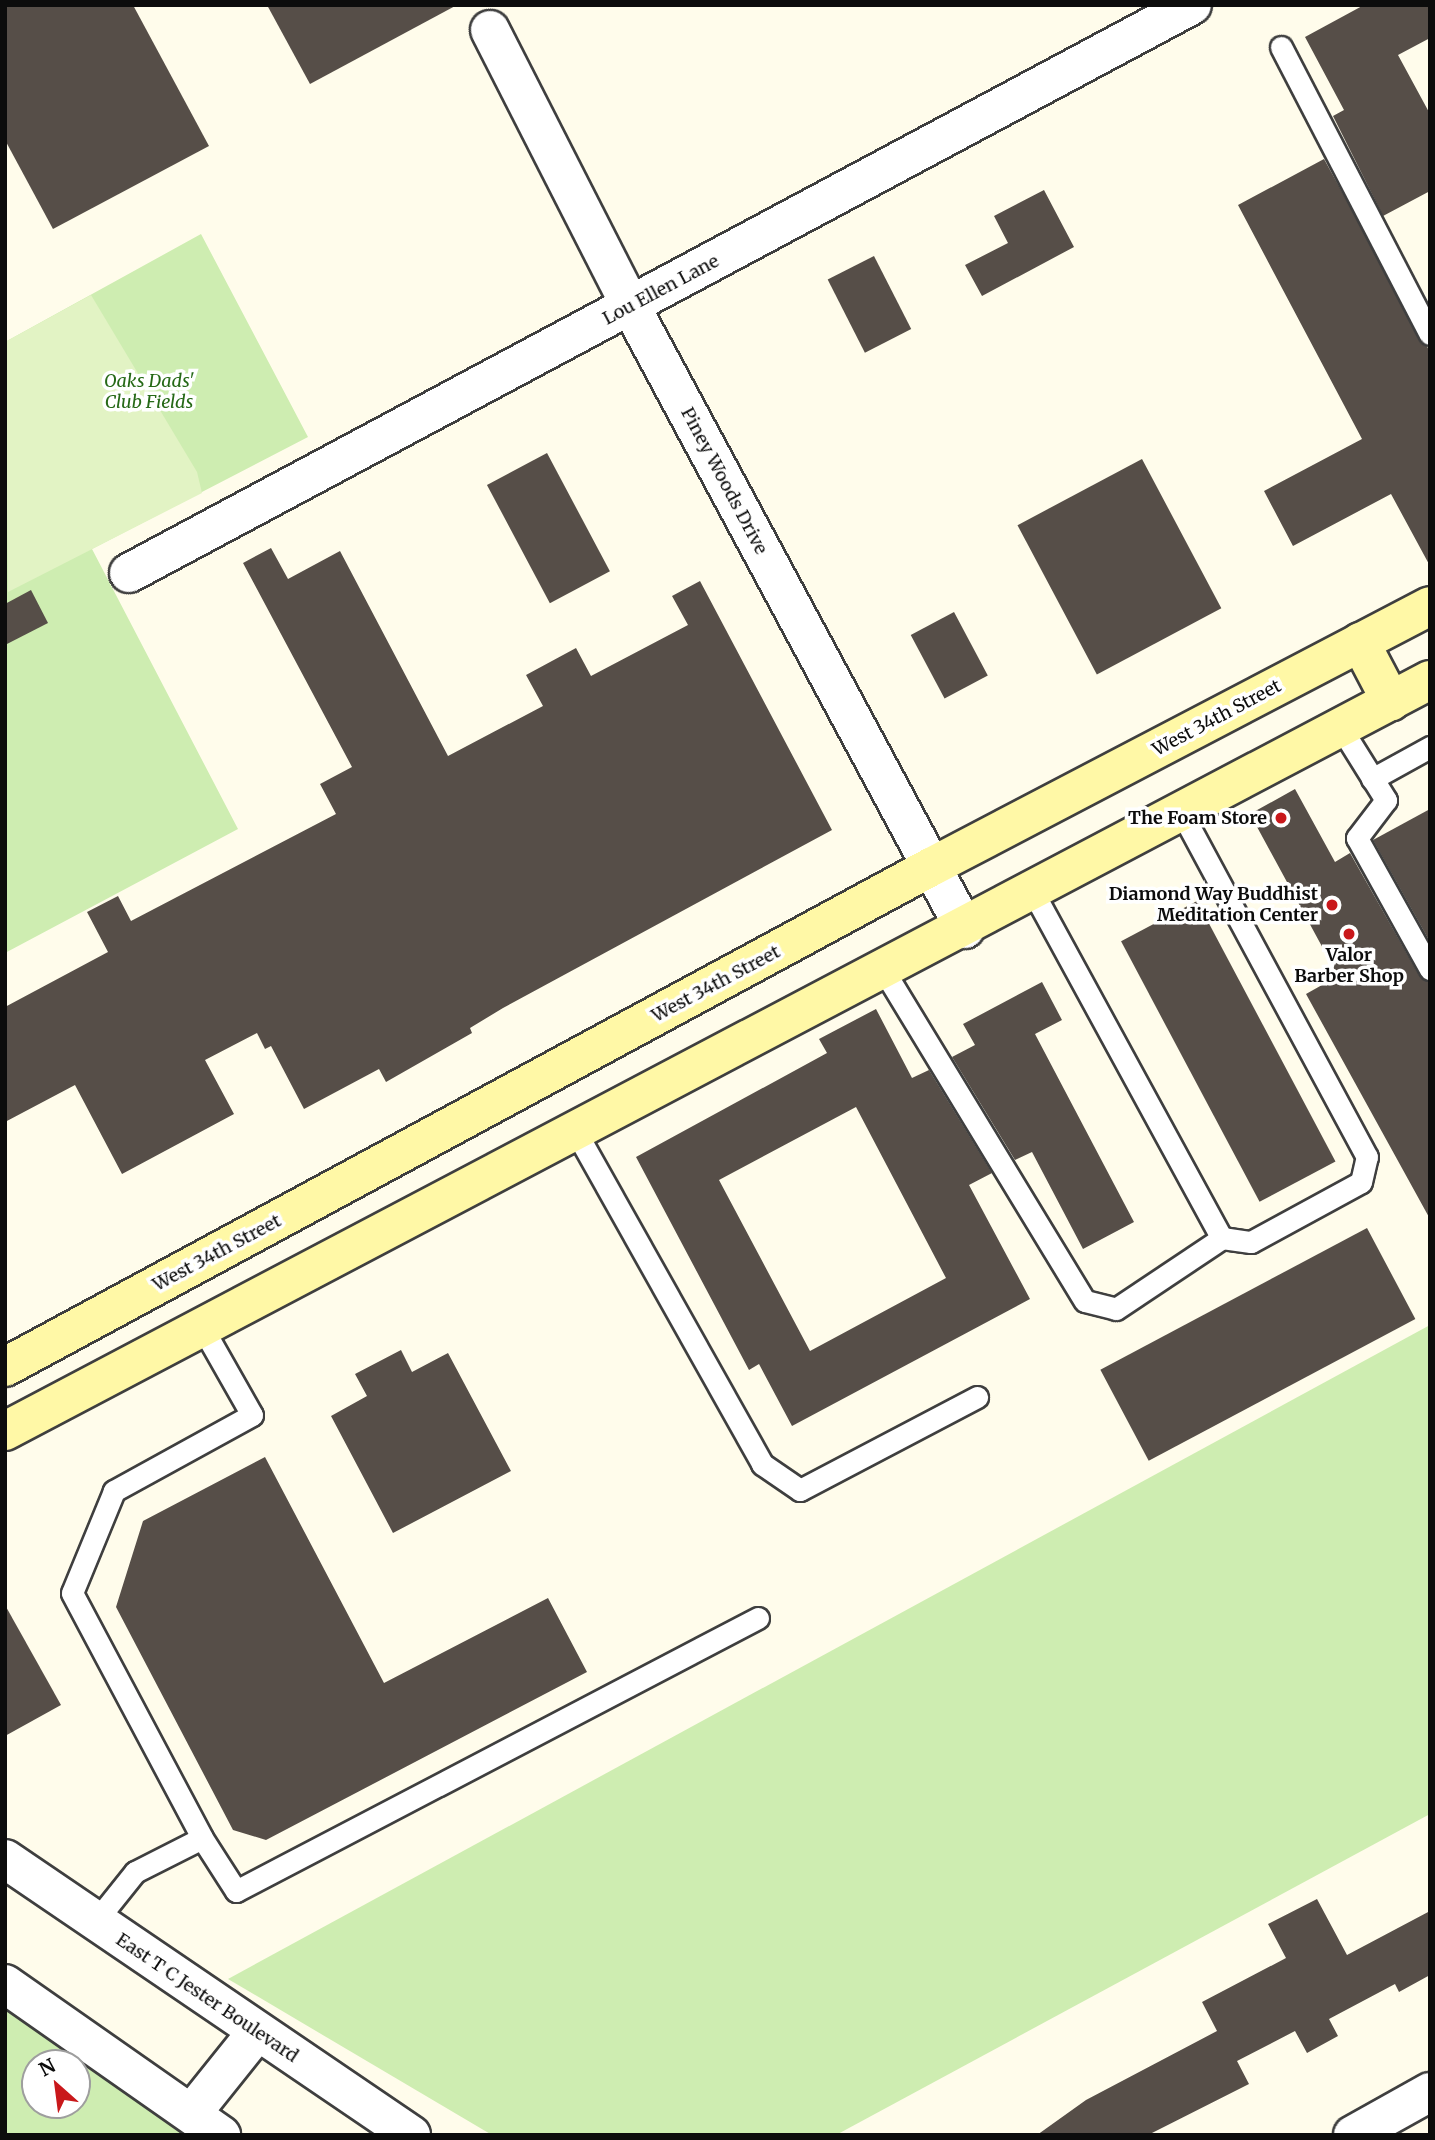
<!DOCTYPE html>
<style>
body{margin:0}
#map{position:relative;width:1435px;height:2140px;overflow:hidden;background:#fffceb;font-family:Merriweather,serif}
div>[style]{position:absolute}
.green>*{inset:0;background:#ceedb1}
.pitch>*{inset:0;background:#e2f3c4}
.building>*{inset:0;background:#564e48;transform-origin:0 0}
.roads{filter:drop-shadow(2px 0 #3f3f3f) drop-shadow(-2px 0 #3f3f3f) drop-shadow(0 2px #3f3f3f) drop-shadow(0 -2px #3f3f3f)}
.service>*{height:21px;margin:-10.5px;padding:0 10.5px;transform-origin:10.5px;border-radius:10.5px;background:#fff}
.minor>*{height:38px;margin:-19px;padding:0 19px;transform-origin:19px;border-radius:19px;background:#fff}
.tertiary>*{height:38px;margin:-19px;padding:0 19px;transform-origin:19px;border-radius:19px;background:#fff}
.secondary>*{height:38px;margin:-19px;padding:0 19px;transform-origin:19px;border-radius:19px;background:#fff8a6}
.dots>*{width:19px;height:19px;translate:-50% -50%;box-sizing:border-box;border:4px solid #fff;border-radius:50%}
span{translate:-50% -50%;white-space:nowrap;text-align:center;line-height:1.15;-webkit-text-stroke:7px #fff;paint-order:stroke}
.street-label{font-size:18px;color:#0c0c0c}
.park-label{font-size:18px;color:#266917;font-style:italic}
.poi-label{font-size:18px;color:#0c0c0c;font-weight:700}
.right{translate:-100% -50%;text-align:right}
.frame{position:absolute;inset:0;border:7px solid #0c0c0c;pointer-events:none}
.north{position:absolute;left:21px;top:2049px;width:70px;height:70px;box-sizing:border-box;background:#fff;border:2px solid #9e9e9e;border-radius:50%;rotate:332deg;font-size:19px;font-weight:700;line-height:28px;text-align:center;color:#0c0c0c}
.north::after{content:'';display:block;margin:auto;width:24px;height:32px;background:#c9181b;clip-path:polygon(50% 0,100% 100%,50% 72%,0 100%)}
</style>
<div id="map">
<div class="green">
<i style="clip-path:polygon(201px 234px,308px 437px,92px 549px,238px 829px,5px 953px,5px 342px)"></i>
<i style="clip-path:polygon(1430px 1325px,1430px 1814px,836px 2135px,492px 2135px,228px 1979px)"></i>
<i style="clip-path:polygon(evenodd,5px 2009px,191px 2135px,5px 2135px,5px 2009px,35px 2063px,77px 2063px,77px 2105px,35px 2105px,35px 2063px)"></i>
</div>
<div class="pitch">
<i style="clip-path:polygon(91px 295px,197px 472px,202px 493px,8px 592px,5px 342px)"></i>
</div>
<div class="building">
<i style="clip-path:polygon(5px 5px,133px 5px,209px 146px,53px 229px,5px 140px)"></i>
<i style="clip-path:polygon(267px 5px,457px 5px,310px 84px)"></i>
<i style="clip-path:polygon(1364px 5px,1430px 5px,1430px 38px,1398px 55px,1430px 114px,1430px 191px,1383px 216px,1333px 116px,1344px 110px,1305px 37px)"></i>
<i style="clip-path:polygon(1324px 159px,1430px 352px,1430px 566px,1391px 494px,1293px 546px,1264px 491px,1362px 439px,1238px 205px)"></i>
<i style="clip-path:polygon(1044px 190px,1074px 247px,982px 296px,965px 265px,1008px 243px,994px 216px)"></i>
<i style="left:874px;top:256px;width:82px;height:52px;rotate:63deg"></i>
<i style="left:547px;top:453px;width:134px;height:68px;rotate:62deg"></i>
<i style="left:1142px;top:459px;width:169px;height:141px;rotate:62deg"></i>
<i style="clip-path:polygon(271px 548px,288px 579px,340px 551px,448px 756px,543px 706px,526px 675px,576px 648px,591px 676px,688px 625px,672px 596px,700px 581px,832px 830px,503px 1008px,470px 1028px,472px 1033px,386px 1082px,379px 1069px,304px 1109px,271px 1046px,265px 1049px,257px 1033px,205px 1060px,234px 1114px,122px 1174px,75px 1085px,5px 1122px,5px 1007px,108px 952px,87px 912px,118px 896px,131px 921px,336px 814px,320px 784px,352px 767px,243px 563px)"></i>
<i style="clip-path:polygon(31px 590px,48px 623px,5px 645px,5px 604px)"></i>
<i style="left:954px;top:612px;width:72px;height:49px;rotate:62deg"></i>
<i style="clip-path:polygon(1295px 789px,1335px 862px,1350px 853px,1419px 975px,1430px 982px,1430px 1219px,1306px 994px,1338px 976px,1250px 814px)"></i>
<i style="clip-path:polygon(1430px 809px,1430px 942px,1373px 840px)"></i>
<i style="left:1197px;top:901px;width:295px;height:86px;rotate:62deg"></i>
<i style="clip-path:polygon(1042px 982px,1062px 1020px,1035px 1034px,1134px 1222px,1083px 1249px,1032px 1152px,1015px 1160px,952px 1057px,975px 1045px,963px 1024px)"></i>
<i style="clip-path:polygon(evenodd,876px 1009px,912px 1078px,929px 1070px,992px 1173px,969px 1185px,1030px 1299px,792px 1426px,759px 1364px,749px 1370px,636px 1157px,827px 1053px,819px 1039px,876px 1009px,856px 1107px,946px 1278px,810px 1351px,719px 1180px,856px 1107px)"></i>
<i style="left:1367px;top:1228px;width:103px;height:302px;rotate:62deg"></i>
<i style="clip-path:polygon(401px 1350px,412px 1372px,448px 1353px,511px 1471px,393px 1533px,331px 1416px,367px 1396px,355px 1374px)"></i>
<i style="clip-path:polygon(265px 1457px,384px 1683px,548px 1598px,587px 1672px,266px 1840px,233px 1830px,116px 1607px,143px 1521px)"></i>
<i style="clip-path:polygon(5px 1605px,61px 1705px,5px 1736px)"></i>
<i style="clip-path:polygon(1317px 1899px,1347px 1955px,1430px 1911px,1430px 1975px,1399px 1992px,1395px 1984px,1329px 2019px,1338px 2036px,1307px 2053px,1295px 2031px,1237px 2061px,1249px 2084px,1148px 2135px,1037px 2135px,1086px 2100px,1217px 2031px,1202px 2002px,1286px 1958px,1268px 1924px)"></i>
</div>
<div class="roads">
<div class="service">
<i style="left:1281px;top:47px;width:323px;rotate:62.6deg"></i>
<i style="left:1341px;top:728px;width:85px;rotate:58deg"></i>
<i style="left:1386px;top:800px;width:48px;rotate:127.3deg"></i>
<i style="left:1357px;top:838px;width:150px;rotate:60.9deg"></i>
<i style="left:1372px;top:779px;width:66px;rotate:-28.9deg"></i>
<i style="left:1033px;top:892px;width:394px;rotate:61.4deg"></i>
<i style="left:1222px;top:1238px;width:29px;rotate:8deg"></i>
<i style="left:1251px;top:1242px;width:125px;rotate:-28.6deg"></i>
<i style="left:1361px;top:1182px;width:26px;rotate:-77deg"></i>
<i style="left:1367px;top:1157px;width:391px;rotate:-118.3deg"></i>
<i style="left:884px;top:971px;width:386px;rotate:58.7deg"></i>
<i style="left:1085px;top:1301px;width:32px;rotate:14deg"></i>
<i style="left:1116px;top:1309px;width:128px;rotate:-33.8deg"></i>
<i style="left:576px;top:1132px;width:381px;rotate:60.7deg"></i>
<i style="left:762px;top:1464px;width:46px;rotate:34.4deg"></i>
<i style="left:800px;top:1490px;width:200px;rotate:-27.7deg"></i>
<i style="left:202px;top:1327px;width:101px;rotate:60.4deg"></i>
<i style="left:252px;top:1415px;width:158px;rotate:151.2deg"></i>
<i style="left:114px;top:1491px;width:110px;rotate:112.4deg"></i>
<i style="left:72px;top:1593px;width:277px;rotate:62deg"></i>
<i style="left:95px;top:1922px;width:64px;rotate:-51.3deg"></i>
<i style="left:135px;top:1872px;width:75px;rotate:-26.9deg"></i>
<i style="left:202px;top:1838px;width:63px;rotate:57.3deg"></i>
<i style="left:236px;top:1891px;width:589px;rotate:-27.61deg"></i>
</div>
<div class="minor">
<i style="left:490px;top:30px;width:311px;rotate:63deg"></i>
<i style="left:631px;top:307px;width:706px;rotate:61.77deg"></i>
<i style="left:129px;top:573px;width:1205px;rotate:-28.12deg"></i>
<i style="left:1353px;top:2135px;width:88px;rotate:-29.2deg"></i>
</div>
<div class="tertiary">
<i style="left:5px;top:1859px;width:491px;rotate:34.2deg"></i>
<i style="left:5px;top:1984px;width:264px;rotate:35deg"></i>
<i style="left:192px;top:2113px;width:102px;rotate:-51.3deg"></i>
</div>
<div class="secondary">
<i style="left:1360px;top:642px;width:67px;rotate:62.3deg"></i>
<i style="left:5px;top:1367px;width:1052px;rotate:-28.37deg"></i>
<i style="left:931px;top:867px;width:563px;rotate:-27.61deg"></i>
<i style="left:5px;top:1431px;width:1611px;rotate:-27.79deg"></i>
</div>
</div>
<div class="dots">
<i style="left:1281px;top:818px;background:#c9181b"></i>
<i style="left:1332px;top:905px;background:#c9181b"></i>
<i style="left:1349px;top:934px;background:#c9181b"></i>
</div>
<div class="street-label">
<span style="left:661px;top:290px;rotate:-28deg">Lou Ellen Lane</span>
<span style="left:724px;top:481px;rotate:62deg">Piney Woods Drive</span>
<span style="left:1217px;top:718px;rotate:-28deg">West 34th Street</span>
<span style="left:716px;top:984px;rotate:-28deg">West 34th Street</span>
<span style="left:217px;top:1253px;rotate:-28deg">West 34th Street</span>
<span style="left:207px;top:1998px;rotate:34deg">East T C Jester Boulevard</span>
</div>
<div class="park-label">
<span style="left:149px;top:392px">Oaks Dads'<br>Club Fields</span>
</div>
<div class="poi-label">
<span class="right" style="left:1267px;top:818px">The Foam Store</span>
<span class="right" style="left:1318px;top:905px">Diamond Way Buddhist<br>Meditation Center</span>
<span style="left:1349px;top:966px">Valor<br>Barber Shop</span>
</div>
<div class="frame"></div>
<div class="north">N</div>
</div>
